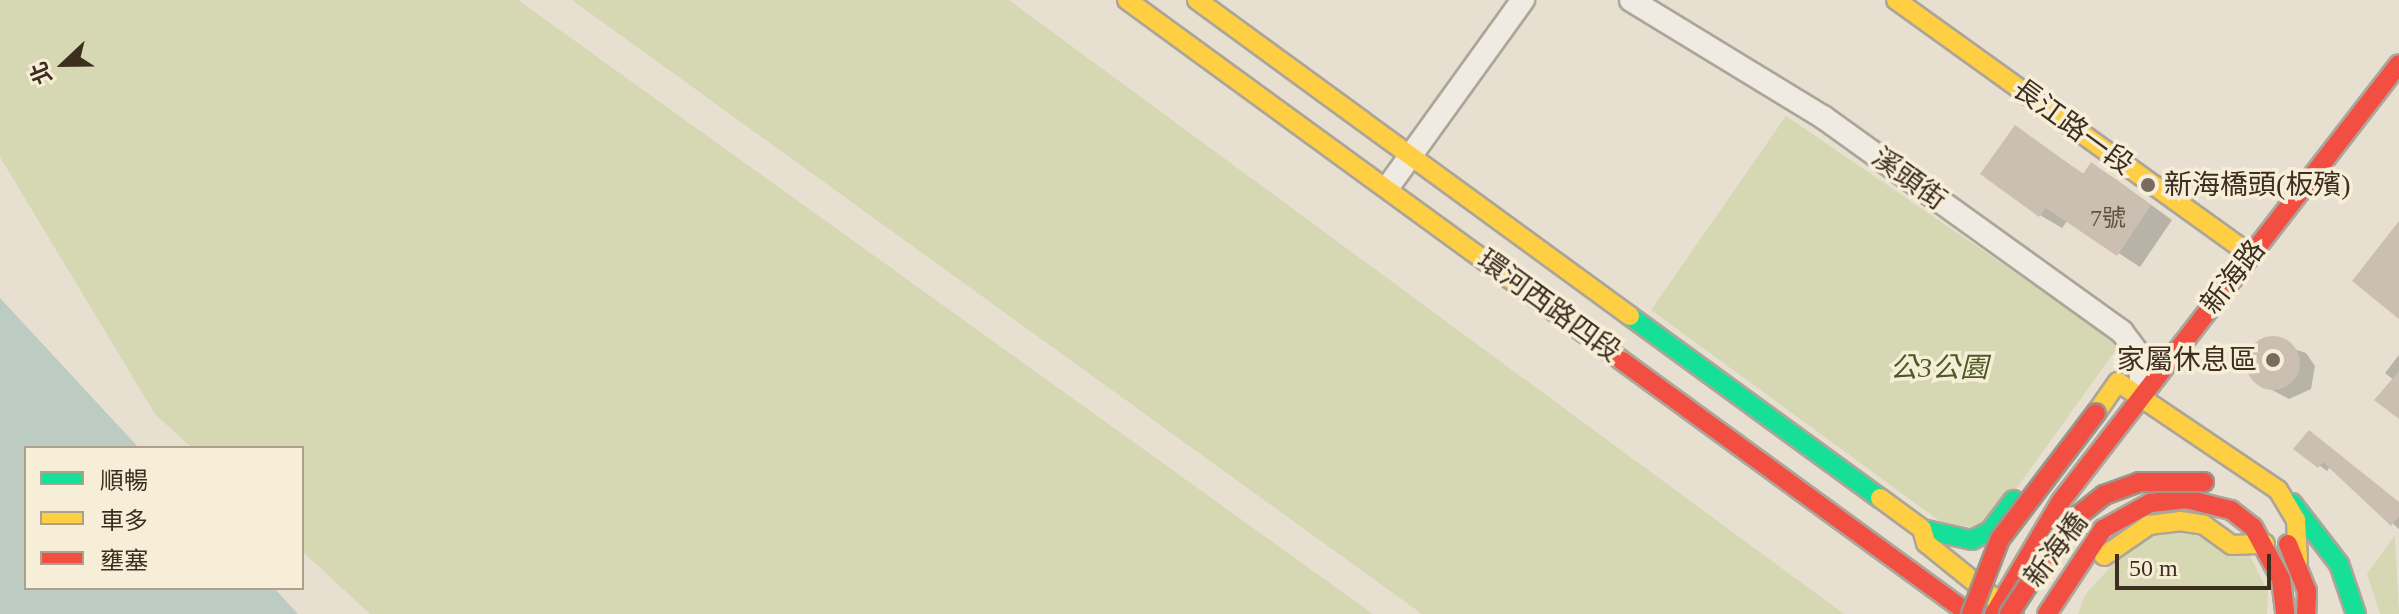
<!DOCTYPE html>
<meta charset="utf-8">
<style>
body{margin:0}
#map{position:relative;width:2399px;height:614px;overflow:hidden;background:#e7e0d1;font-family:"Times New Roman","Noto Sans TC",serif}
div>[style]{position:absolute}
.green>*{inset:0;background:#d6d7b3}
.water>*{inset:0;background:#bcccc2}
.shadow>*{inset:0;background:#0003}
.building>*{inset:0;background:#cbbfb2}
.round{border-radius:50%}
.roads{filter:drop-shadow(2px 0 #ada599) drop-shadow(-2px 0 #ada599) drop-shadow(0 2px #ada599) drop-shadow(0 -2px #ada599)}
.street>*{height:22px;margin:-11px;padding:0 11px;transform-origin:11px;border-radius:11px;background:#efebe3}
.fast>*{height:18px;margin:-9px;padding:0 9px;transform-origin:9px;border-radius:9px;background:#16e098}
.slow>*{height:18px;margin:-9px;padding:0 9px;transform-origin:9px;border-radius:9px;background:#ffcf43}
.jam>*{height:18px;margin:-9px;padding:0 9px;transform-origin:9px;border-radius:9px;background:#f24e42}
.bridges{filter:drop-shadow(2px 0 #9c958a) drop-shadow(-2px 0 #9c958a) drop-shadow(0 2px #9c958a) drop-shadow(0 -2px #9c958a)}
.jam-bridge>*{height:18px;margin:-9px;padding:0 9px;transform-origin:9px;border-radius:9px;background:#f24e42}
.dots>*{width:22px;height:22px;translate:-50% -50%;box-sizing:border-box;border:4px solid #f7eed8;border-radius:50%}
span{translate:-50% -50%;white-space:nowrap;text-align:center;line-height:1.15;-webkit-text-stroke:7px #f7eed8;paint-order:stroke}
.number-label{font-size:24px;color:#605244}
.number-label span{-webkit-text-stroke-width:0}
.street-label{font-size:28px;color:#3d2e20}
.poi-label{font-size:28px;color:#3d2e20}
.left{translate:0 -50%;text-align:left}
.right{translate:-100% -50%;text-align:right}
.park-label{font-size:28px;color:#4d5a26;font-style:italic}
.legend{position:absolute;left:24px;top:446px;width:280px;height:144px;box-sizing:border-box;background:#f7eed8;border:2px solid #ada18e;margin:0;padding:10px 14px;list-style:none;font-size:24px;color:#3d2e20}
.legend li{display:flex;align-items:center;gap:16px;height:40px}
.legend b{width:40px;border:2px solid #ada18e}
.north{position:absolute;left:24px;top:24px;width:80px;height:80px;-webkit-text-stroke:6px #f7eed8;paint-order:stroke;rotate:248deg;font-size:22px;font-weight:700;line-height:32px;text-align:center;color:#3d2e20}
.north::after{content:'';display:block;margin:auto;width:28px;height:36px;background:#3d2e20;clip-path:polygon(50% 0,100% 100%,50% 72%,0 100%)}
.scale{position:absolute;left:2115px;top:554px;width:156px;height:36px;box-sizing:border-box;border:4px solid #3d2e20;border-top:0;padding-left:10px;font-size:24px;line-height:28px;white-space:nowrap;color:#3d2e20;-webkit-text-stroke:6px #f7eed8;paint-order:stroke}
</style>
<div id="map">
<div class="green">
<i style="clip-path:polygon(0 0,518px 0,1373px 614px,370px 614px,302px 551px,302px 448px,192px 448px,155px 414px,0 157px)"></i>
<i style="clip-path:polygon(572px 0,1009px 0,1844px 614px,1422px 614px)"></i>
<i style="clip-path:polygon(1786px 116px,2120px 344px,2000px 511px,1975px 528px,1941px 522px,1651px 310px)"></i>
<i style="clip-path:polygon(2194px 525px,2250px 556px,2268px 592px,2267px 614px,2078px 614px,2085px 595px,2134px 541px)"></i>
<i style="clip-path:polygon(2395px 535px,2399px 614px,2380px 614px,2367px 574px)"></i>
</div>
<div class="water">
<i style="clip-path:polygon(0 298px,139px 448px,26px 448px,26px 588px,274px 588px,298px 614px,0 614px)"></i>
</div>
<div class="shadow">
<i style="clip-path:polygon(2016px 128px,2085px 175px,2092px 165px,2114px 178px,2172px 220px,2140px 267px,2068px 220px,2062px 228px,2040px 215px)"></i>
<i style="clip-path:polygon(2264px 339px,2306px 353px,2315px 366px,2311px 389px,2289px 399px,2255px 381px,2247px 366px,2251px 349px)"></i>
<i style="clip-path:polygon(2399px 355px,2399px 416px,2394px 380px,2385px 373px)"></i>
<i style="clip-path:polygon(2309px 432px,2399px 503px,2399px 529px,2330px 467px,2327px 471px,2296px 448px)"></i>
</div>
<div class="building">
<i style="clip-path:polygon(2015px 125px,2083px 174px,2091px 162px,2151px 205px,2117px 256px,2046px 208px,2039px 217px,1980px 174px)"></i>
<i style="clip-path:polygon(2399px 221px,2399px 319px,2352px 281px)"></i>
<i class="round" style="left:2246px;top:336px;width:54px;height:54px"></i>
<i style="clip-path:polygon(2399px 371px,2399px 419px,2374px 400px)"></i>
<i style="clip-path:polygon(2309px 430px,2399px 502px,2399px 516px,2391px 526px,2323px 462px,2318px 468px,2293px 449px)"></i>
</div>
<div class="roads">
<div class="street">
<i style="left:1631px;top:0;width:225px;rotate:31.4deg"></i>
<i style="left:1823px;top:117px;width:368px;rotate:35.7deg"></i>
<i style="left:2122px;top:332px;width:31px;rotate:53deg"></i>
<i style="left:2141px;top:357px;width:37px;rotate:90deg"></i>
<i style="left:1388px;top:187px;width:231px;rotate:-54.2deg"></i>
</div>
<div class="fast">
<i style="left:1630px;top:316px;width:309px;rotate:36.1deg"></i>
<i style="left:2292px;top:503px;width:77px;rotate:52.4deg"></i>
<i style="left:2339px;top:564px;width:53px;rotate:71.2deg"></i>
<i style="left:1922px;top:529px;width:51px;rotate:12.4deg"></i>
<i style="left:1972px;top:540px;width:20px;rotate:-27deg"></i>
<i style="left:1990px;top:531px;width:39px;rotate:-53deg"></i>
</div>
<div class="slow">
<i style="left:1127px;top:0;width:611px;rotate:36.08deg"></i>
<i style="left:1197px;top:0;width:536px;rotate:36.12deg"></i>
<i style="left:1896px;top:0;width:436px;rotate:35.7deg"></i>
<i style="left:2096px;top:413px;width:38px;rotate:-55deg"></i>
<i style="left:2118px;top:382px;width:193px;rotate:34deg"></i>
<i style="left:2278px;top:490px;width:35px;rotate:59deg"></i>
<i style="left:2296px;top:520px;width:41px;rotate:87.2deg"></i>
<i style="left:1880px;top:498px;width:52px;rotate:36.4deg"></i>
<i style="left:1922px;top:529px;width:15px;rotate:74deg"></i>
<i style="left:1926px;top:543px;width:113px;rotate:38.9deg"></i>
<i style="left:2104px;top:556px;width:55px;rotate:-34.6deg"></i>
<i style="left:2149px;top:525px;width:31px;rotate:-7deg"></i>
<i style="left:2180px;top:521px;width:24px;rotate:9deg"></i>
<i style="left:2204px;top:525px;width:34px;rotate:36deg"></i>
<i style="left:2232px;top:545px;width:33px;rotate:-2deg"></i>
</div>
<div class="jam">
<i style="left:1621px;top:360px;width:431px;rotate:36.1deg"></i>
<i style="left:2288px;top:544px;width:51px;rotate:68deg"></i>
<i style="left:2307px;top:591px;width:23px;rotate:92deg"></i>
<i style="left:1994px;top:614px;width:131px;rotate:-59.3deg"></i>
<i style="left:2061px;top:501px;width:552px;rotate:-52.28deg"></i>
<i style="left:2047px;top:614px;width:102px;rotate:-56.6deg"></i>
<i style="left:2103px;top:529px;width:54px;rotate:-29deg"></i>
<i style="left:2150px;top:503px;width:36px;rotate:-6deg"></i>
<i style="left:2186px;top:499px;width:46px;rotate:13.7deg"></i>
<i style="left:2231px;top:510px;width:28px;rotate:38deg"></i>
<i style="left:2253px;top:527px;width:59px;rotate:61.7deg"></i>
<i style="left:2281px;top:579px;width:35px;rotate:83deg"></i>
</div>
</div>
<div class="bridges">
<div class="jam-bridge">
<i style="left:1971px;top:614px;width:80px;rotate:-68.9deg"></i>
<i style="left:2000px;top:539px;width:158px;rotate:-52.7deg"></i>
<i style="left:2009px;top:614px;width:109px;rotate:-56.6deg"></i>
<i style="left:2069px;top:523px;width:45px;rotate:-38.7deg"></i>
<i style="left:2104px;top:495px;width:37px;rotate:-20deg"></i>
<i style="left:2139px;top:482px;width:65px"></i>
</div>
</div>
<div class="dots">
<i style="left:2148px;top:185px;background:#786c5e"></i>
<i style="left:2273px;top:360px;background:#786c5e"></i>
</div>
<div class="number-label">
<span style="left:2108px;top:219px">7號</span>
</div>
<div class="street-label">
<span style="left:2073px;top:127px;rotate:36deg">長江路一段</span>
<span style="left:1909px;top:179px;rotate:36deg">溪頭街</span>
<span style="left:2233px;top:277px;rotate:-52deg">新海路</span>
<span style="left:1549px;top:306px;rotate:36deg">環河西路四段</span>
<span style="left:2056px;top:550px;rotate:-53deg">新海橋</span>
</div>
<div class="poi-label">
<span class="left" style="left:2164px;top:185px">新海橋頭(板殯)</span>
<span class="right" style="left:2257px;top:360px">家屬休息區</span>
</div>
<div class="park-label">
<span style="left:1939px;top:368px">公3公園</span>
</div>
<ul class="legend">
<li><b style="height:10px;background:#16e098"></b>順暢</li>
<li><b style="height:10px;background:#ffcf43"></b>車多</li>
<li><b style="height:10px;background:#f24e42"></b>壅塞</li>
</ul>
<div class="north">北</div>
<div class="scale">50 m</div>
</div>
